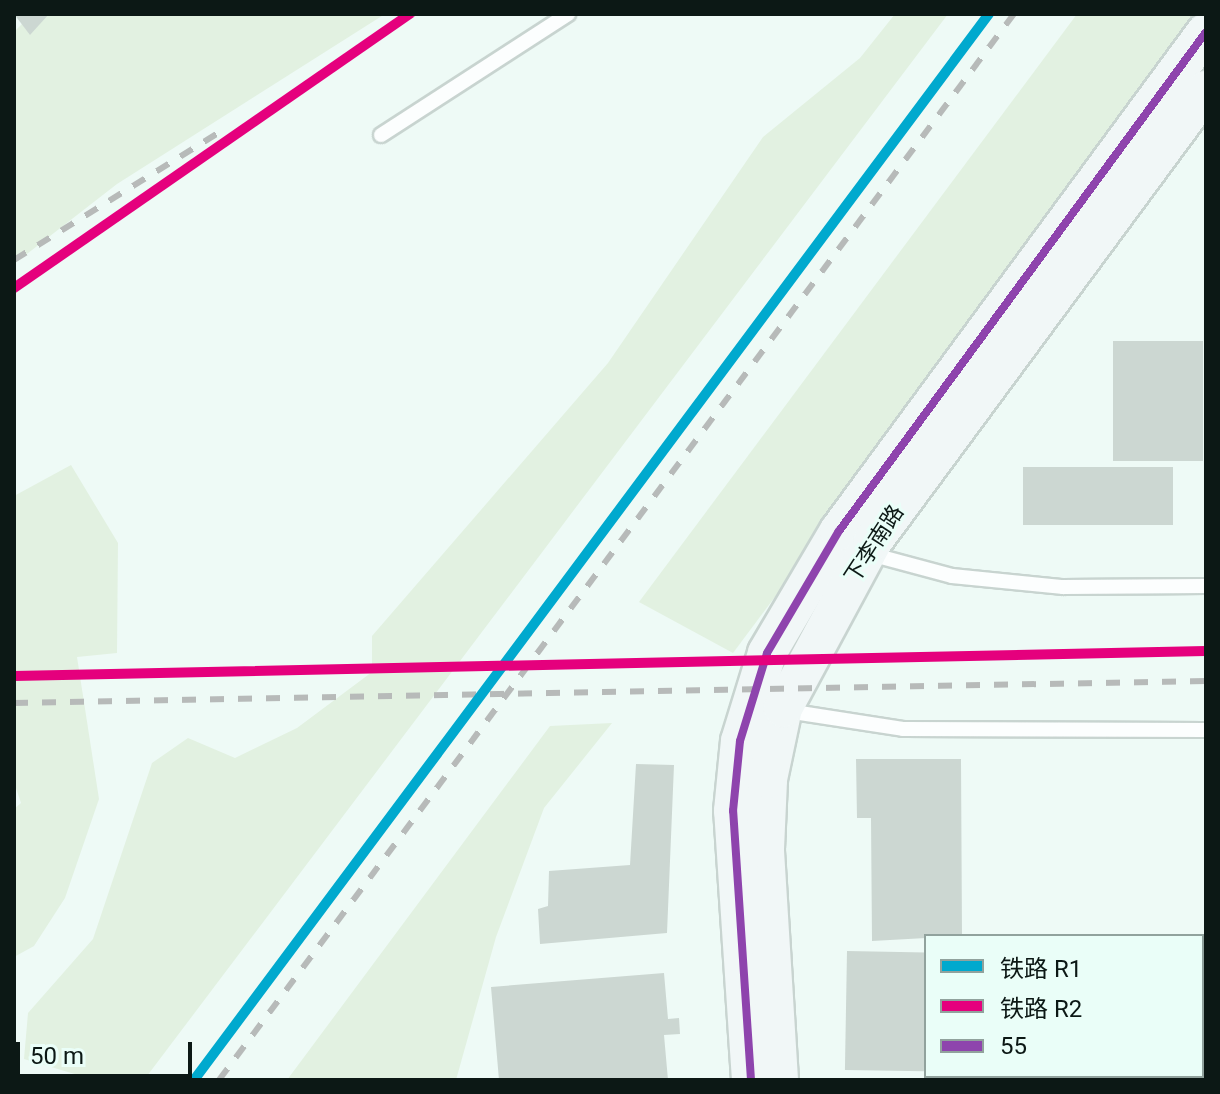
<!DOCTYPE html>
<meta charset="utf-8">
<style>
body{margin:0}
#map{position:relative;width:1220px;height:1094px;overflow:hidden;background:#eefaf6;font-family:Roboto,"Noto Sans SC",sans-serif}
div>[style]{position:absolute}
.green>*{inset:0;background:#e2f1e1}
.building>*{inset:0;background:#ccd7d2;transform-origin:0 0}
.roads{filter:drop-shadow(2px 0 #c8d4d0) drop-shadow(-2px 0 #c8d4d0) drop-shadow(0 2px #c8d4d0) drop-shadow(0 -2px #c8d4d0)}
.lane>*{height:14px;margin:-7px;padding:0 7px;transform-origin:7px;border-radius:7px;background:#fcfefe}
.secondary>*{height:38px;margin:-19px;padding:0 19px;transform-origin:19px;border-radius:19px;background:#f1f7f7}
.rail>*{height:6px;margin-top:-3px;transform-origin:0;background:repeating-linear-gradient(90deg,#b7bab9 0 14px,transparent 0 28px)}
.bus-1>*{height:8px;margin:-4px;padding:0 4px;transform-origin:4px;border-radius:4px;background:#8e44ad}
.rail-1>*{height:10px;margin:-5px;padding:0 5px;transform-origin:5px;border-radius:5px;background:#00a9ce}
.rail-2>*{height:10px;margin:-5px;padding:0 5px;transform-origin:5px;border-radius:5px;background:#e5007d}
span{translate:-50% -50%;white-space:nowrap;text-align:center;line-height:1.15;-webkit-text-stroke:6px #eafef8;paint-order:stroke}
.street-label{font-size:22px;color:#0c1815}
.frame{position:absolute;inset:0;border:16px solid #0c1815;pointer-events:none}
.legend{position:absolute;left:924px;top:934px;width:280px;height:144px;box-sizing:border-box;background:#eafef8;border:2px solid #91a29d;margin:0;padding:10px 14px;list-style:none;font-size:24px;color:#0c1815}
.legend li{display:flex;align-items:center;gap:16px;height:40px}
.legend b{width:40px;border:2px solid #91a29d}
.scale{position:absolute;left:16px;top:1042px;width:176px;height:36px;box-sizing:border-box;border:4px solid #0c1815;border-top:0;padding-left:10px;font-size:24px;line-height:28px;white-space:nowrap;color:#0c1815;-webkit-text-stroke:6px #eafef8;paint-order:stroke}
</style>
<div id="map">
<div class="green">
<i style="clip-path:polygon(32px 14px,385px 14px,117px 184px,14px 264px,14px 32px)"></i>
<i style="clip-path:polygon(895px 14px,948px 14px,144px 1080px,95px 1080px,24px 1059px,28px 1013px,93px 939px,152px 763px,188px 738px,235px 758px,297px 728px,372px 672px,372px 636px,608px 363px,763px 137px,860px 58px)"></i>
<i style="clip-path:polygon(1077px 14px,1206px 14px,1206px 19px,733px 653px,639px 602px)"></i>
<i style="clip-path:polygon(71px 465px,118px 543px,117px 653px,77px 657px,99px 799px,65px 898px,34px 946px,14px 957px,14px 809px,21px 803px,14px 782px,14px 496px)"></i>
<i style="clip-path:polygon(612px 723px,544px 808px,496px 937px,456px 1080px,287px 1080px,550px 726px)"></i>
</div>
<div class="building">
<i style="clip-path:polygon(14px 14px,49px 14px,30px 35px)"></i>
<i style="left:1113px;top:341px;width:90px;height:120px"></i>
<i style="left:1023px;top:467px;width:150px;height:58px"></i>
<i style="clip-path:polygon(856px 759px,961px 759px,962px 936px,872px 941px,871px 818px,857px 818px)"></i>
<i style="clip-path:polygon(636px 764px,674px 765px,667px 933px,540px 944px,538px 909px,548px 906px,549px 871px,630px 865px)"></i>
<i style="left:847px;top:951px;width:79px;height:119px;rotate:1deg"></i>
<i style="clip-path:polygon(664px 973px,668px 1019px,679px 1018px,680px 1034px,664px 1035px,668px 1080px,499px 1080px,491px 987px)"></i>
</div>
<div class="roads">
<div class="lane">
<i style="left:381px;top:135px;width:223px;rotate:-32.9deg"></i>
<i style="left:870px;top:554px;width:85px;rotate:15deg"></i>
<i style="left:952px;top:576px;width:112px;rotate:5.7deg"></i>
<i style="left:1063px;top:587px;width:143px;rotate:-0.4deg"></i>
<i style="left:800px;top:713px;width:104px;rotate:8.8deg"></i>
<i style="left:903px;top:729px;width:303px;rotate:0.2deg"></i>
</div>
<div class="secondary">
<i style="left:751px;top:1080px;width:270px;rotate:-93.8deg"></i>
<i style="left:733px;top:811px;width:70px;rotate:-84.3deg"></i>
<i style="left:740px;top:741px;width:92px;rotate:-72.9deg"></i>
<i style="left:767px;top:653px;width:142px;rotate:-59.5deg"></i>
<i style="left:839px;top:531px;width:619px;rotate:-53.67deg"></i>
<i style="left:779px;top:1080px;width:231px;rotate:-93.5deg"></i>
<i style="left:765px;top:849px;width:70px;rotate:-87.5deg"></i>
<i style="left:768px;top:779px;width:73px;rotate:-78.1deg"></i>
<i style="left:783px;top:708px;width:190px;rotate:-61.7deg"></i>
<i style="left:873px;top:541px;width:561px;rotate:-53.56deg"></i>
</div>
</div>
<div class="rail">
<i style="left:14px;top:260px;width:243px;rotate:-31.9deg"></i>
<i style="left:14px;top:288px;width:482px;rotate:-34.7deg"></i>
<i style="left:14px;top:676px;width:1192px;rotate:-1.2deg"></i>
<i style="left:14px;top:703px;width:1192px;rotate:-1.06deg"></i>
<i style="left:219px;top:1080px;width:1330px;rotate:-53.29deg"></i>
</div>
<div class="bus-1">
<i style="left:751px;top:1080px;width:270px;rotate:-93.8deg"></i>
<i style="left:733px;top:811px;width:70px;rotate:-84.3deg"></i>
<i style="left:740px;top:741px;width:92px;rotate:-72.9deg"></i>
<i style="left:767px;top:653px;width:142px;rotate:-59.5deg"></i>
<i style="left:839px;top:531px;width:619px;rotate:-53.67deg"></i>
</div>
<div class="rail-1">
<i style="left:194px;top:1080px;width:1330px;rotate:-53.29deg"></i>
</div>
<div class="rail-2">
<i style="left:14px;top:288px;width:482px;rotate:-34.7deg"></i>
<i style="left:14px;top:676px;width:1192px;rotate:-1.2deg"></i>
</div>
<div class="street-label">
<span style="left:874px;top:544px;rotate:-57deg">下李南路</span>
</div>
<div class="frame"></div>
<ul class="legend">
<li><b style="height:10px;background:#00a9ce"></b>铁路 R1</li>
<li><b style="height:10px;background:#e5007d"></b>铁路 R2</li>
<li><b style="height:10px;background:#8e44ad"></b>55</li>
</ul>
<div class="scale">50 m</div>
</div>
